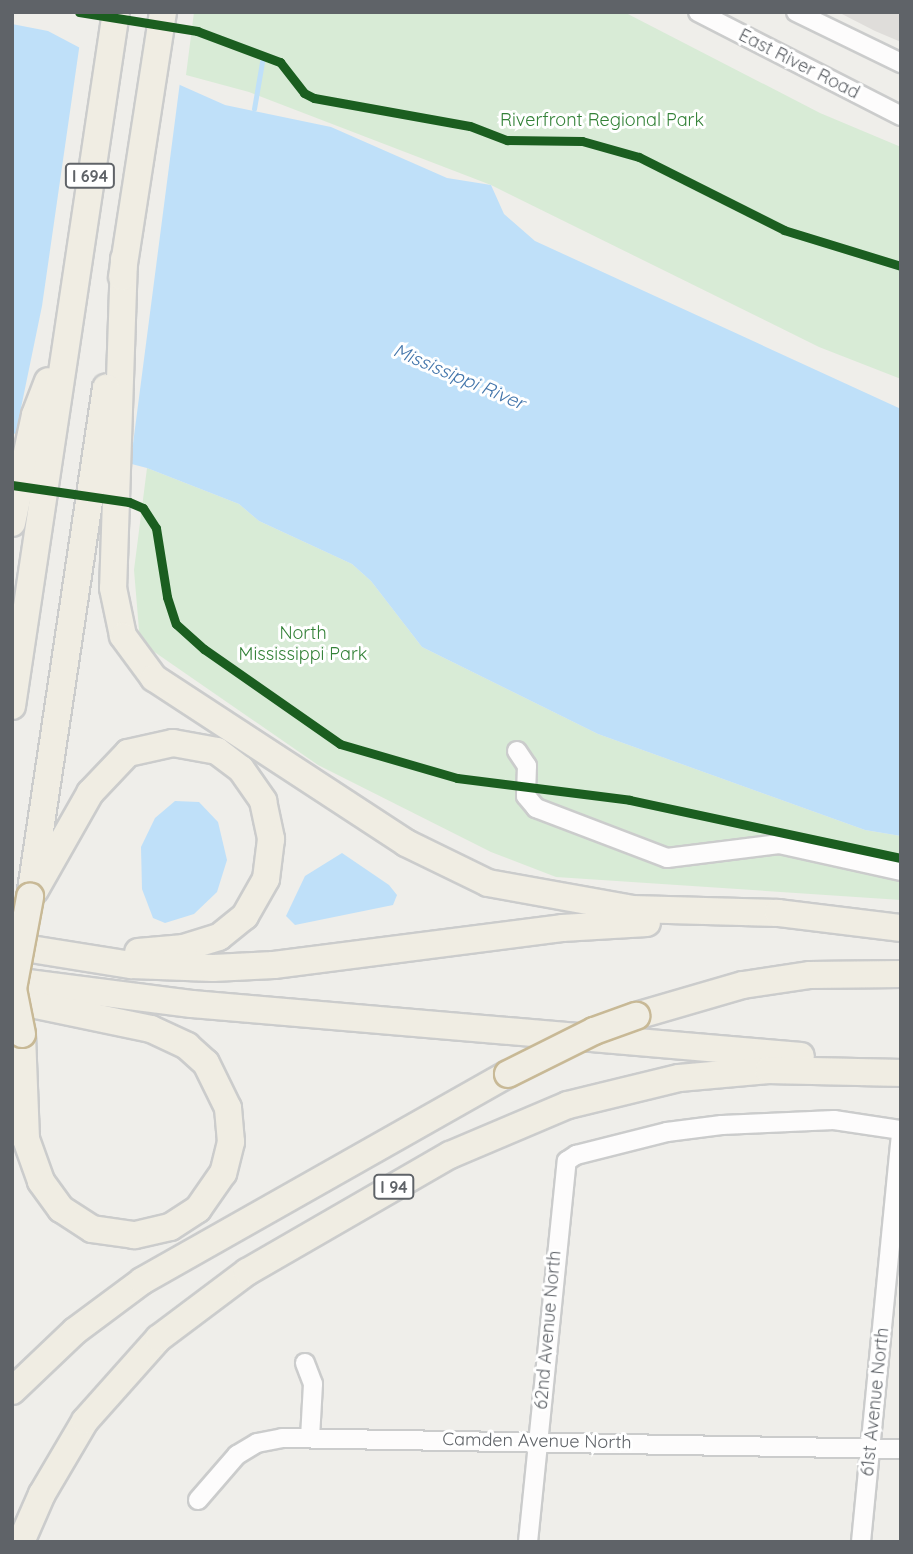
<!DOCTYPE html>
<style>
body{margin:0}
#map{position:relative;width:913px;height:1554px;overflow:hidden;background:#efeeea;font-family:Quicksand,sans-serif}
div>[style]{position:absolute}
.industrial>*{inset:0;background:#dfddda}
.green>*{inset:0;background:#d8ebd6}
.water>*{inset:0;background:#bfe0f9}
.pier>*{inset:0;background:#efeeea}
.stream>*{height:4.5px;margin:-2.25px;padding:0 2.25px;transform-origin:2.25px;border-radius:2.25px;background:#bfe0f9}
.roads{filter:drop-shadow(2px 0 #cbcccc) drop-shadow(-2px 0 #cbcccc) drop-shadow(0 2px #cbcccc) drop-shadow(0 -2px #cbcccc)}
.minor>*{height:18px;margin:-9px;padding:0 9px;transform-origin:9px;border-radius:9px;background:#fdfcfc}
.highway>*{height:26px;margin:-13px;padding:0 13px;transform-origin:13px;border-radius:13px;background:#f0ede3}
.bridges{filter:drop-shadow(2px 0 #c8b996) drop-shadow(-2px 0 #c8b996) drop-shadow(0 2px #c8b996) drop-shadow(0 -2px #c8b996)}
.highway-bridge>*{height:26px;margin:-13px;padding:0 13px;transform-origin:13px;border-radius:13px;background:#f0ede3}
.cycleway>*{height:9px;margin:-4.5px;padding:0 4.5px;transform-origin:4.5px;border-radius:4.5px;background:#1b5e20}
span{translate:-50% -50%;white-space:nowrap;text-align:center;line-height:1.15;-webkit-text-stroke:6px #fff;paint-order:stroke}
.shield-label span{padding:2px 5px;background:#fff;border:2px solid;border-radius:5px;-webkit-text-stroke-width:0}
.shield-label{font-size:16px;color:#5f6368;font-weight:700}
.street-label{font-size:18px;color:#5f6368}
.park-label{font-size:18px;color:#348238}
.water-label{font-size:19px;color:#4174aa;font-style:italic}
.frame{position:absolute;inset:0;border:14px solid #5f6368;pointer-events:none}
</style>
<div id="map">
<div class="industrial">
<i style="clip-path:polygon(838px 12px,901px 12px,901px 42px,875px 31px)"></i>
</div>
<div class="green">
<i style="clip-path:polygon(194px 12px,624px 12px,820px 113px,901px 147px,901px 379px,819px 347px,491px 185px,249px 92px,186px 75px)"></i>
<i style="clip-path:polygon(147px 468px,239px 504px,259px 521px,352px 564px,371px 581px,422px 647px,598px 734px,865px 830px,901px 836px,901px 900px,556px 877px,491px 852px,318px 765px,140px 642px,134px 570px)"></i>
</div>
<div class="water">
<i style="clip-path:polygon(12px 24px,48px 31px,120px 69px,144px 69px,225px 105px,331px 127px,447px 178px,491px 185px,504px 214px,535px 241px,901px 409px,901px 836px,865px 830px,598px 734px,422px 647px,371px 581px,352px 564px,259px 521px,239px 504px,147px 468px,12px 433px)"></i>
<i style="clip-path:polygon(175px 801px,199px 802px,218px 822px,227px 860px,217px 892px,194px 914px,165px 923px,153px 918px,142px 889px,141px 847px,155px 818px)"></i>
<i style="clip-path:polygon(342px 853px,389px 885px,397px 895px,393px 905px,295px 925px,286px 916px,305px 876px)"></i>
</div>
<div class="pier">
<i style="clip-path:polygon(80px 42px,121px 66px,145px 65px,180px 82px,130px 467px,15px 437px,42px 306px)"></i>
</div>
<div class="stream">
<i style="left:254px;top:109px;width:48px;rotate:-80.3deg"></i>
</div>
<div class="roads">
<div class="minor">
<i style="left:698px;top:12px;width:228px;rotate:27.1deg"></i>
<i style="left:796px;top:12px;width:117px;rotate:25.9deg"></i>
<i style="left:517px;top:751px;width:18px;rotate:56deg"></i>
<i style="left:527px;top:766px;width:30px;rotate:92deg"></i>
<i style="left:526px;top:796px;width:16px;rotate:50deg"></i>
<i style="left:536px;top:808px;width:140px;rotate:20.9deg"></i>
<i style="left:667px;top:858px;width:113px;rotate:-7.1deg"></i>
<i style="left:779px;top:844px;width:125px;rotate:12.5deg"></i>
<i style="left:305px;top:1363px;width:22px;rotate:69deg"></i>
<i style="left:313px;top:1384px;width:54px;rotate:93.2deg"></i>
<i style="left:198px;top:1500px;width:60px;rotate:-49.1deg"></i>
<i style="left:237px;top:1455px;width:23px;rotate:-31deg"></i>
<i style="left:257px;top:1443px;width:25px;rotate:-11deg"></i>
<i style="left:282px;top:1438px;width:619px;rotate:1.02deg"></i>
<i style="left:528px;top:1542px;width:383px;rotate:-84.2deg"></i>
<i style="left:567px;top:1161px;width:11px;rotate:-34deg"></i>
<i style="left:576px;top:1155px;width:94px;rotate:-14.2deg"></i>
<i style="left:667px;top:1132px;width:55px;rotate:-7.3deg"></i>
<i style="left:722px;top:1125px;width:112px;rotate:-2.6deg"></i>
<i style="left:834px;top:1120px;width:68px;rotate:8.5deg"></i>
<i style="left:861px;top:1542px;width:408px;rotate:-84.4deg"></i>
</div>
<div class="highway">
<i style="left:124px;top:259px;width:329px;rotate:91.9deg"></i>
<i style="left:113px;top:588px;width:49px;rotate:78.2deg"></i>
<i style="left:123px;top:636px;width:52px;rotate:53.6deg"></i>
<i style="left:154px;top:678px;width:301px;rotate:33.2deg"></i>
<i style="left:406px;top:843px;width:91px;rotate:26deg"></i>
<i style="left:488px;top:883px;width:146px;rotate:10.2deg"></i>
<i style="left:632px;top:909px;width:146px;rotate:1.6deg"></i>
<i style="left:778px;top:913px;width:124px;rotate:7deg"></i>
<i style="left:122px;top:277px;width:268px;rotate:-81.2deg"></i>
<i style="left:12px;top:523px;width:110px;rotate:-78deg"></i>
<i style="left:35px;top:415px;width:36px;rotate:-69deg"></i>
<i style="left:12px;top:706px;width:702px;rotate:-81.48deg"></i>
<i style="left:35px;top:890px;width:112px;rotate:-60.4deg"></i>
<i style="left:90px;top:793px;width:55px;rotate:-46.5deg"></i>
<i style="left:128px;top:753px;width:46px;rotate:-12.5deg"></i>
<i style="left:173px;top:743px;width:45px;rotate:10.3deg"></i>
<i style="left:217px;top:751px;width:30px;rotate:37deg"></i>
<i style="left:241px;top:769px;width:39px;rotate:55deg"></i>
<i style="left:263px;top:801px;width:39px;rotate:78deg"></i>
<i style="left:271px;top:839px;width:40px;rotate:97.1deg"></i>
<i style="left:266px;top:879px;width:43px;rotate:119.6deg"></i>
<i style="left:245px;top:916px;width:33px;rotate:141deg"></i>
<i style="left:219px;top:937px;width:37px;rotate:163deg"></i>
<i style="left:184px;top:948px;width:46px;rotate:175deg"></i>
<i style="left:30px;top:897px;width:515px;rotate:-81.51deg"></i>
<i style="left:12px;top:946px;width:121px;rotate:9.1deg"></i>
<i style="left:131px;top:965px;width:82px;rotate:2.1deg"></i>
<i style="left:213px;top:968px;width:61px;rotate:-2.8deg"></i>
<i style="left:274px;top:965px;width:290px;rotate:-7.3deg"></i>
<i style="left:562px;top:928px;width:85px;rotate:-3.4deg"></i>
<i style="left:12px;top:981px;width:181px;rotate:7.3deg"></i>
<i style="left:192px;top:1004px;width:611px;rotate:4.88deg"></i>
<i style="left:12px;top:1000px;width:142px;rotate:11.8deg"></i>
<i style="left:151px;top:1029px;width:40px;rotate:25deg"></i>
<i style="left:187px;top:1046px;width:25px;rotate:42deg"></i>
<i style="left:206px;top:1063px;width:50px;rotate:63.9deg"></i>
<i style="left:228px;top:1108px;width:34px;rotate:85deg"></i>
<i style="left:231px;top:1142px;width:32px;rotate:104deg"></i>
<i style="left:223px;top:1173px;width:44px;rotate:124.8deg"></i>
<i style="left:198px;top:1209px;width:33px;rotate:147deg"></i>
<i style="left:170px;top:1227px;width:37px;rotate:167deg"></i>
<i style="left:134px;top:1235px;width:42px;rotate:-171.9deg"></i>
<i style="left:92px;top:1229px;width:37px;rotate:-147deg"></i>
<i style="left:61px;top:1209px;width:34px;rotate:-126deg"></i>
<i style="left:41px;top:1181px;width:45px;rotate:-109.7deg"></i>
<i style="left:26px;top:1139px;width:105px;rotate:-92.2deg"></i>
<i style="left:636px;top:1016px;width:111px;rotate:-16.2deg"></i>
<i style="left:743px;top:985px;width:68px;rotate:-8.5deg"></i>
<i style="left:810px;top:975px;width:91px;rotate:-0.6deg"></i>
<i style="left:12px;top:1391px;width:87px;rotate:-43.6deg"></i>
<i style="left:75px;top:1331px;width:84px;rotate:-36.7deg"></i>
<i style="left:142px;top:1281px;width:420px;rotate:-29.5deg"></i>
<i style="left:21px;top:1542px;width:52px;rotate:-66.4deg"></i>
<i style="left:42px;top:1494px;width:85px;rotate:-59.5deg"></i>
<i style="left:85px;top:1421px;width:111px;rotate:-48.3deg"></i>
<i style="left:159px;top:1338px;width:110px;rotate:-36.9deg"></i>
<i style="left:247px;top:1272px;width:234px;rotate:-30deg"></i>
<i style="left:450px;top:1155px;width:128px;rotate:-23deg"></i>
<i style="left:568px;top:1105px;width:114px;rotate:-13.7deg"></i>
<i style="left:679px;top:1078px;width:90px;rotate:-5.1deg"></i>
<i style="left:769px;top:1070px;width:132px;rotate:1.3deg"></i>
</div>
</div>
<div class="bridges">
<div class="highway-bridge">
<i style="left:22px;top:1034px;width:46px;rotate:-101.3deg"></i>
<i style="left:13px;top:989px;width:94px;rotate:-79.5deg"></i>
<i style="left:508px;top:1074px;width:96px;rotate:-26.6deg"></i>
<i style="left:594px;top:1031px;width:45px;rotate:-19.7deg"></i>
</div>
</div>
<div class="cycleway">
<i style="left:79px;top:12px;width:120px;rotate:9.1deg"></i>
<i style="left:197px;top:31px;width:89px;rotate:20.5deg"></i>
<i style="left:280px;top:62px;width:39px;rotate:52deg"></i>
<i style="left:304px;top:93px;width:11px;rotate:27deg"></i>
<i style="left:314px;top:98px;width:158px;rotate:10.2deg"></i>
<i style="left:470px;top:126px;width:40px;rotate:21deg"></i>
<i style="left:507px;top:140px;width:75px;rotate:0.8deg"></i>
<i style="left:582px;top:141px;width:59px;rotate:15.7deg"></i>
<i style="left:639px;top:157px;width:162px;rotate:26.7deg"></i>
<i style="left:784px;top:230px;width:122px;rotate:17.1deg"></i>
<i style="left:12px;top:485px;width:118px;rotate:8.3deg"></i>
<i style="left:129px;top:502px;width:15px;rotate:23deg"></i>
<i style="left:143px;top:508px;width:24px;rotate:57deg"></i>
<i style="left:156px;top:528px;width:70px;rotate:80.9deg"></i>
<i style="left:167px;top:597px;width:28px;rotate:72deg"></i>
<i style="left:176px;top:624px;width:38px;rotate:42deg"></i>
<i style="left:204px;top:649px;width:166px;rotate:34.9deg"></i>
<i style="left:340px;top:744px;width:122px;rotate:16.2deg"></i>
<i style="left:457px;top:778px;width:174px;rotate:7.2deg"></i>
<i style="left:630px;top:800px;width:277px;rotate:12.1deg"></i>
</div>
<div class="shield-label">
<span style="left:90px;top:176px">I 694</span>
<span style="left:394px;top:1187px">I 94</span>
</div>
<div class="street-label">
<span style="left:799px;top:64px;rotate:27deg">East River Road</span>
<span style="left:548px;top:1330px;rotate:-85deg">62nd Avenue North</span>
<span style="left:875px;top:1402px;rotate:-84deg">61st Avenue North</span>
<span style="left:537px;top:1441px;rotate:1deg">Camden Avenue North</span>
</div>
<div class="park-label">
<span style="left:602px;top:120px">Riverfront Regional Park</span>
<span style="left:303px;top:644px">North<br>Mississippi Park</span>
</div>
<div class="water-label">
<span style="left:459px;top:377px;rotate:23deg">Mississippi River</span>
</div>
<div class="frame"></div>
</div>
